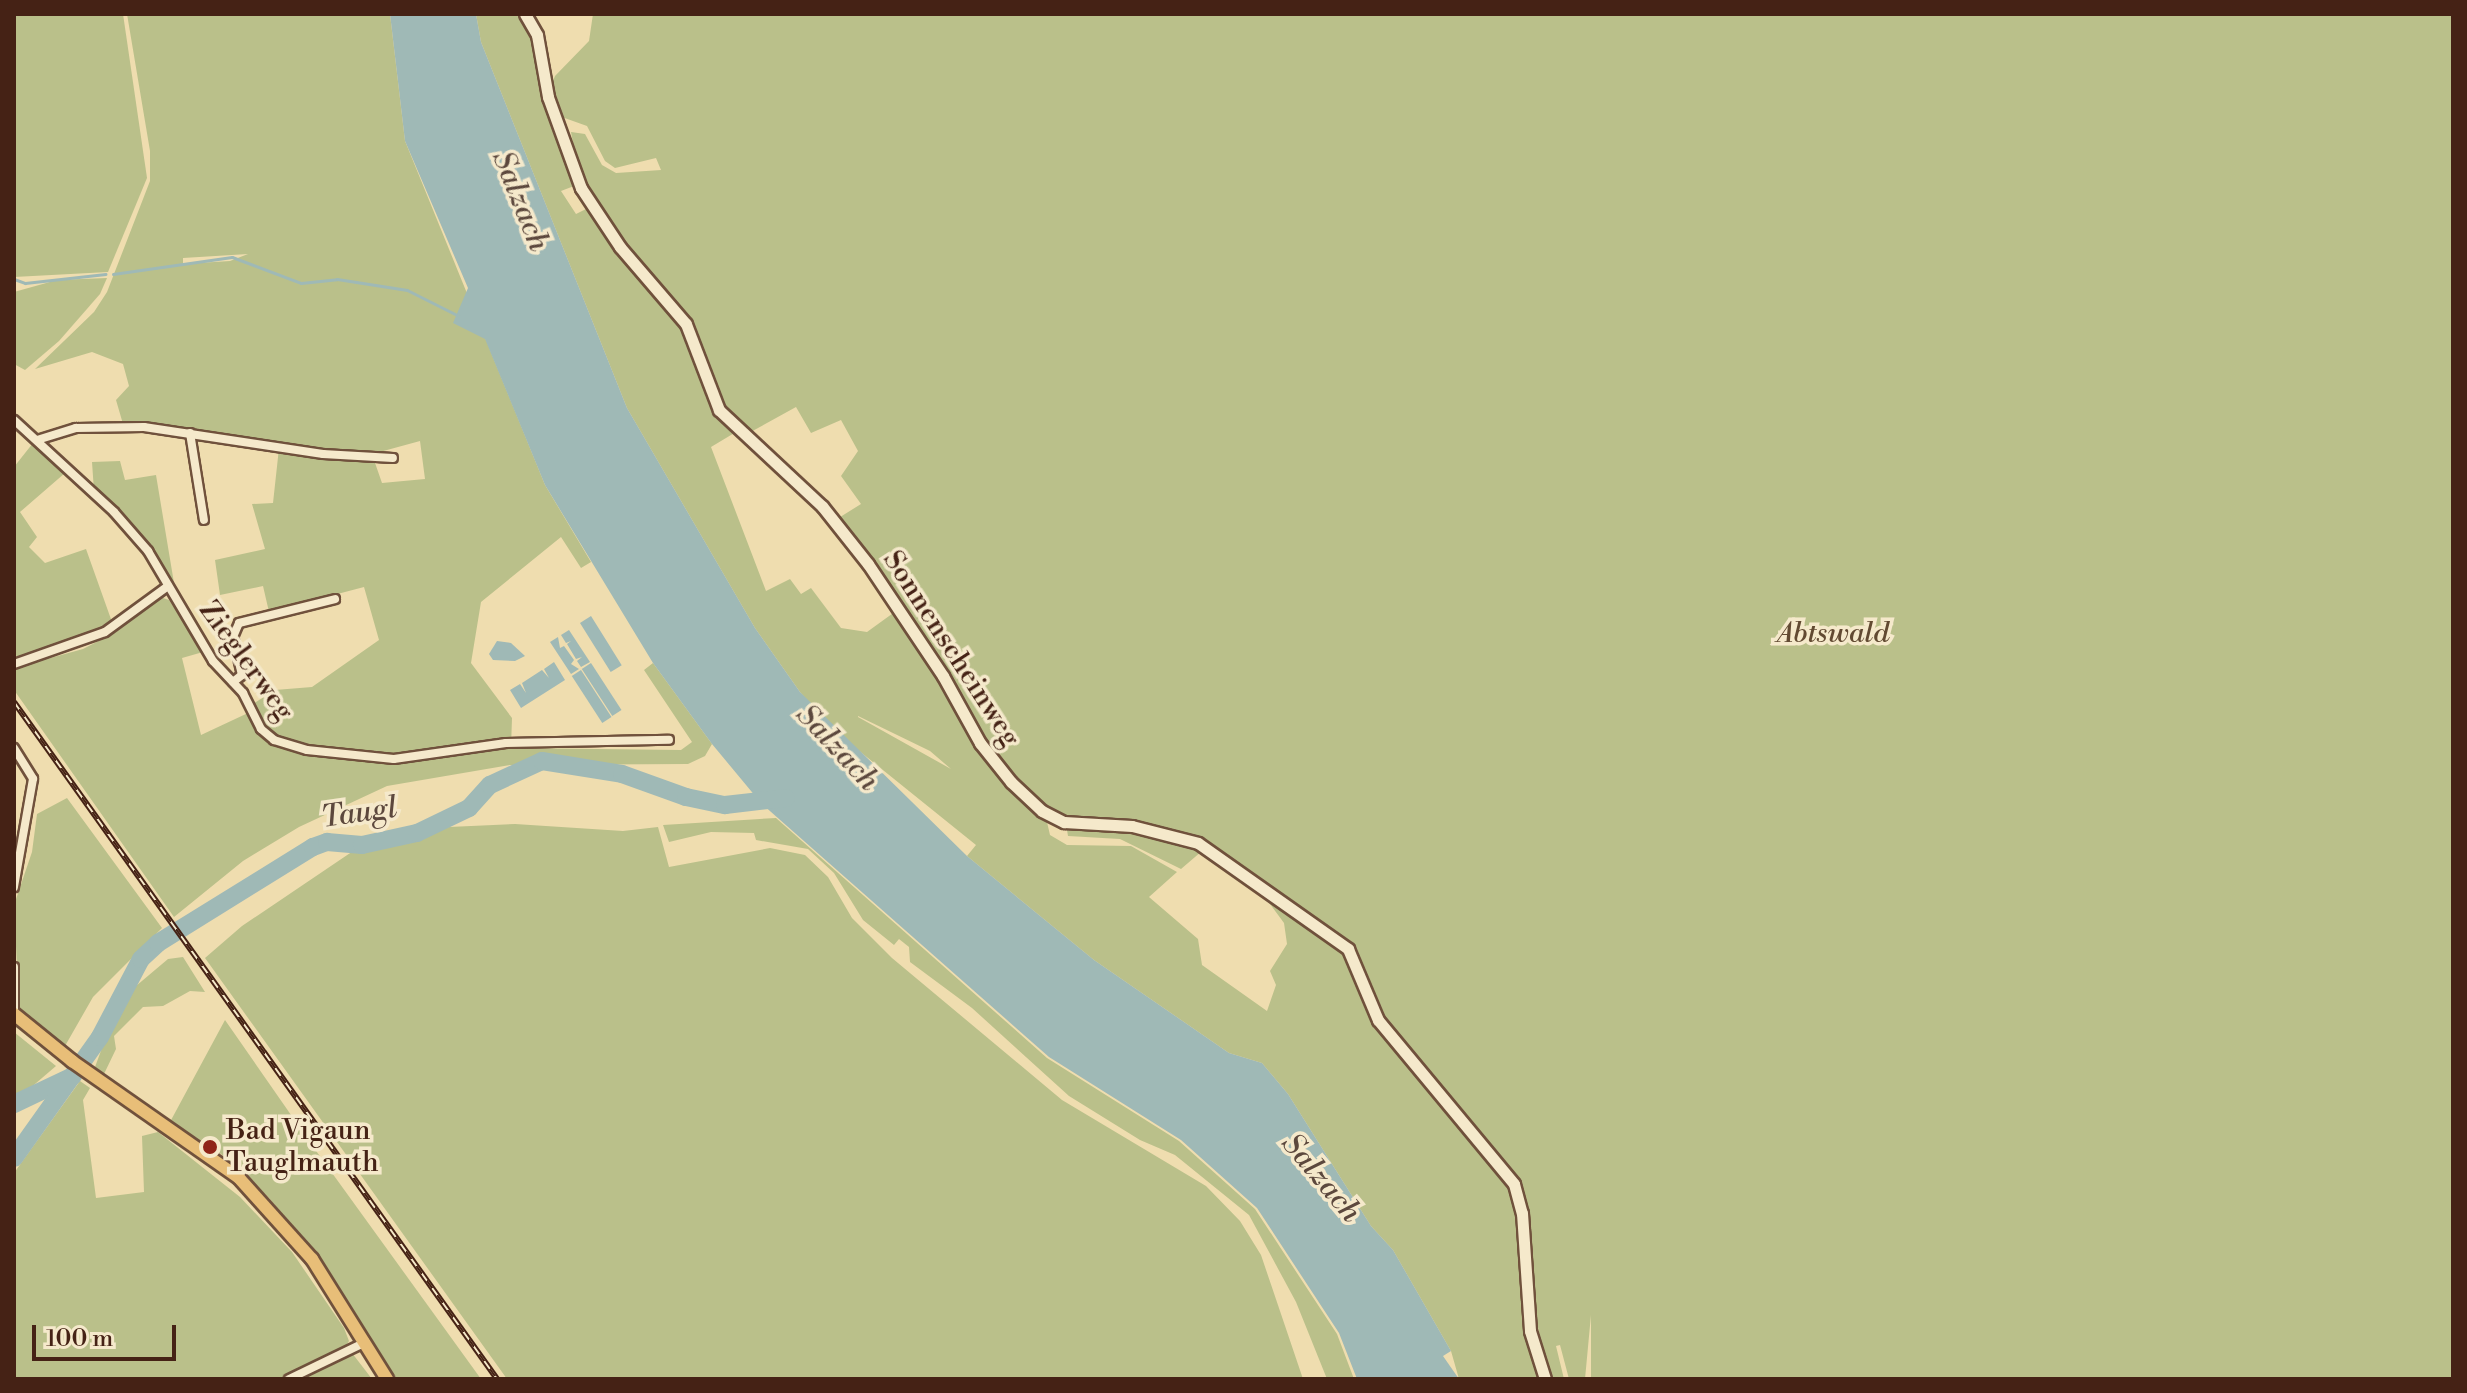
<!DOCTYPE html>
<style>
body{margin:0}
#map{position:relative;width:2467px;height:1393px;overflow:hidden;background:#efddaf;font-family:"Libre Bodoni",serif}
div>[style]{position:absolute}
.green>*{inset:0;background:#bac08a}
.water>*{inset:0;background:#9fb9b6;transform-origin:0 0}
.stream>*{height:3px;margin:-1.5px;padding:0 1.5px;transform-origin:1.5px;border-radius:1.5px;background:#9fb9b6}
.river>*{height:18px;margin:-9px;padding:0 9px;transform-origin:9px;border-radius:9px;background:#9fb9b6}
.roads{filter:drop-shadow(2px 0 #70513c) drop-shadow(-2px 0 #70513c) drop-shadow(0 2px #70513c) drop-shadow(0 -2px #70513c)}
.street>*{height:8px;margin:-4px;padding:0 4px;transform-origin:4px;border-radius:4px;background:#f5e9cb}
.secondary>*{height:11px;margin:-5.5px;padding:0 5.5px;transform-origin:5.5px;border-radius:5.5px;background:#f5e9cb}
.primary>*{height:12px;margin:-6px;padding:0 6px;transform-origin:6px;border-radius:6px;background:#e8be78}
.rail>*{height:6px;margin-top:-3px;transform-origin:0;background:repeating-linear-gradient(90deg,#f5e9cb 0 9px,#452215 0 18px);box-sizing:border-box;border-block:2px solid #452215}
.dots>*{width:22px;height:22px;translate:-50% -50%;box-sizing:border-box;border:4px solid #f5e9cb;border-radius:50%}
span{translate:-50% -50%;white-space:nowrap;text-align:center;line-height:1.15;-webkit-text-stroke:7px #f5e9cb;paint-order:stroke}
.park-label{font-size:28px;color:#624a32;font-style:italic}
.street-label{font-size:28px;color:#452215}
.poi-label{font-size:28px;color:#452215}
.left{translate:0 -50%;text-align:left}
.water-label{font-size:30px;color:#5c483d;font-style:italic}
.frame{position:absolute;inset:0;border:16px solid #452215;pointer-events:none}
.scale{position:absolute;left:32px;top:1325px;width:144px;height:36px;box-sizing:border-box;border:4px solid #452215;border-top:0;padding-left:10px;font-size:24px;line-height:28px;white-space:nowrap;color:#452215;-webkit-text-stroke:6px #f5e9cb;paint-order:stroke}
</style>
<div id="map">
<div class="green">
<i style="clip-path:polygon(14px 14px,123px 14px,147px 178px,108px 272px,14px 277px)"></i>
<i style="clip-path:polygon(evenodd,127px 14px,390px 14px,405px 141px,545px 485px,591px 562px,581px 568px,561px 537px,481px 602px,471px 663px,512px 718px,511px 748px,681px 750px,692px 742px,644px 670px,653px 663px,712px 744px,705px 756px,688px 764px,510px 765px,387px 786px,299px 827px,243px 861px,174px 917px,14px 690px,14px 668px,83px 649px,116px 632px,160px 597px,169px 600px,203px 652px,182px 658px,201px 735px,248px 713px,258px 733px,264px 726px,253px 704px,275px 690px,312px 687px,379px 640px,364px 587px,269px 612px,263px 586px,220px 595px,215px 560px,265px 549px,252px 504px,273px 503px,279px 448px,374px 460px,382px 483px,425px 479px,420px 441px,376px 453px,325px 452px,214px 432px,123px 424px,116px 400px,129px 386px,123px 364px,92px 352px,35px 369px,94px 312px,107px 292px,150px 181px,150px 151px,127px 14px,248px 254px,230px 261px,183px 264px,183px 258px,248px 254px)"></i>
<i style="clip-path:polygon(evenodd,476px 14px,521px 14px,537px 47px,540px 80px,574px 186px,561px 191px,576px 214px,590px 207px,687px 332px,714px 409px,736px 432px,711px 447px,766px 591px,790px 579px,801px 594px,811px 588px,841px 628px,867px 632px,896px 611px,972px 737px,1047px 822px,1050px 835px,1067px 845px,1131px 846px,1177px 872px,1149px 897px,1198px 939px,1202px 965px,1267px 1011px,1276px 985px,1270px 971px,1287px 944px,1284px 923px,1259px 889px,1202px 851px,1181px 869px,1120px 839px,1068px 836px,1067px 830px,1075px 827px,1118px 827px,1179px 839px,1182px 833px,1059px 816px,1036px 800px,992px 751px,947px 675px,837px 519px,861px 504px,841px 476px,858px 451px,841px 420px,811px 433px,796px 407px,747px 434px,727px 415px,715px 398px,699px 340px,680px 309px,631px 256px,579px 177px,571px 132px,585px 134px,602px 165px,616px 173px,661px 170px,656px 158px,615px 168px,605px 161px,587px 126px,559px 116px,549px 90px,555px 76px,589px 41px,593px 14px,2453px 14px,2453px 1379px,1591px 1379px,1591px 1315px,1585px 1379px,1569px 1379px,1560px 1345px,1556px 1346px,1564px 1379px,1548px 1379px,1526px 1266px,1526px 1202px,1516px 1181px,1511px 1185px,1518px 1207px,1526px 1341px,1538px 1379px,1459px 1379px,1451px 1351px,1393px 1250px,1371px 1226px,1288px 1094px,1262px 1063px,1229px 1053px,1094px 960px,967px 856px,976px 845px,832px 729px,800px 692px,755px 628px,627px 408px,481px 42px,476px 14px,858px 716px,930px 751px,951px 769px,858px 717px,858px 716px)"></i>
<i style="clip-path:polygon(107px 278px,100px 294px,59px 341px,25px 370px,14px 364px,14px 292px,57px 280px)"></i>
<i style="clip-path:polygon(33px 443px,65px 473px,20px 512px,37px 537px,29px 547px,45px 563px,86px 549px,112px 622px,76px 642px,18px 657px,14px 654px,14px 467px)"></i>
<i style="clip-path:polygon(120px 461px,125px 480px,156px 475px,175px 589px,141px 535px,94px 491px,92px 462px)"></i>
<i style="clip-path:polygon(67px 798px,162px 928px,93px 997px,65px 1046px,19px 1009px,14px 905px,32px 852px,37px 814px)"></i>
<i style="clip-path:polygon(776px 818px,1047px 1058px,1179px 1141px,1255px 1209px,1337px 1334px,1354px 1379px,1327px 1379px,1296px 1302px,1249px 1215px,1175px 1155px,1140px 1140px,1069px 1096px,972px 1008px,910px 962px,909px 947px,899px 939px,894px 945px,863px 920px,834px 873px,808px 849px,756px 840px,754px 833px,711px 832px,669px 842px,663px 825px)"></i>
<i style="clip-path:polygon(515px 824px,623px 831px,658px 827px,669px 867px,770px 848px,805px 855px,828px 877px,852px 918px,892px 958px,1062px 1100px,1206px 1186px,1240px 1221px,1261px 1255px,1303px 1379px,507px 1379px,205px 958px,242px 926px,362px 845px,449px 827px)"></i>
<i style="clip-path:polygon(183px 957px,205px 992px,190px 991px,163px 1006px,143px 1007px,114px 1036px,116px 1049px,104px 1074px,95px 1067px,109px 1029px,136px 986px,168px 959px)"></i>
<i style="clip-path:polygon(225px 1020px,314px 1148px,481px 1379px,393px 1379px,324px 1265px,269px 1198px,221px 1154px,170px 1122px)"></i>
<i style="clip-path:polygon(14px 1032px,56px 1066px,14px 1102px)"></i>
<i style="clip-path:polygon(80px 1081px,90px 1088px,83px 1100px,96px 1198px,144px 1192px,142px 1136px,158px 1132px,240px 1197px,292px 1252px,344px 1328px,349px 1341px,344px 1349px,279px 1379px,14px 1379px,14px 1173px)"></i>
<i style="clip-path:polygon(352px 1353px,372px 1379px,298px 1379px)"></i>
</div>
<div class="water">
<i style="clip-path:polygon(390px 14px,476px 14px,481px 42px,627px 408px,755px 628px,800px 692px,967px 856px,1094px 960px,1229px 1053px,1262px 1063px,1288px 1094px,1371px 1226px,1393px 1250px,1451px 1351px,1443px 1356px,1459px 1379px,1357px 1379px,1339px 1333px,1257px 1208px,1181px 1140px,1049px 1057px,761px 803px,712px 744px,653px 663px,545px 485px,485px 339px,453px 323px,468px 288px,405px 141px)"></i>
<i style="left:591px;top:616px;width:58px;height:13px;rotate:58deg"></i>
<i style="clip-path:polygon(569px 630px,590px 662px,581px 667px,577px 661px,582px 657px,576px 659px,567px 644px,571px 641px,566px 643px,561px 635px)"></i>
<i style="clip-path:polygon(558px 637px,560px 648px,564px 646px,574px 660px,571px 664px,579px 669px,571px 674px,550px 642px)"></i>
<i style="clip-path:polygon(497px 641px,511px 643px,525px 656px,515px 661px,493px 660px,489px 654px)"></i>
<i style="clip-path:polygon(554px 662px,565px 680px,521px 708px,510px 690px,520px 684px,526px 693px,522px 683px,542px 670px,549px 678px,544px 669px)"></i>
<i style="left:591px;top:663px;width:56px;height:11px;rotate:57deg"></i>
<i style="left:581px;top:670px;width:56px;height:11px;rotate:57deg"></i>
</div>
<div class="stream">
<i style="left:113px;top:274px;width:120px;rotate:-8.1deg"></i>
<i style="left:232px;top:257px;width:74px;rotate:20.6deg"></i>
<i style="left:301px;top:283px;width:36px;rotate:-6deg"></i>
<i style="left:337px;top:279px;width:71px;rotate:8.9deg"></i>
<i style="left:407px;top:290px;width:58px;rotate:26.6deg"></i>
<i style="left:14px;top:279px;width:12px;rotate:20deg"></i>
<i style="left:25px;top:283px;width:81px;rotate:-6.4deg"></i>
</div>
<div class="river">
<i style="left:14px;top:1104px;width:65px;rotate:-25.4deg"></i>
<i style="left:14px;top:1158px;width:148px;rotate:-54.6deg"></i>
<i style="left:100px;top:1037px;width:88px;rotate:-62.3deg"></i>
<i style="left:141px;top:959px;width:23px;rotate:-43deg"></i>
<i style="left:158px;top:943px;width:182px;rotate:-31.8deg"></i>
<i style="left:313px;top:847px;width:15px;rotate:-20deg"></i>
<i style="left:327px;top:842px;width:35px;rotate:5deg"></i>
<i style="left:362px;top:845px;width:56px;rotate:-12.3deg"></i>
<i style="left:417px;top:833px;width:58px;rotate:-25.7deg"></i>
<i style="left:469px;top:808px;width:31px;rotate:-48deg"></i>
<i style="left:490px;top:785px;width:57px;rotate:-24.8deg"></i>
<i style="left:542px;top:761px;width:81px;rotate:9.2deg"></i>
<i style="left:622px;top:774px;width:68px;rotate:19.8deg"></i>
<i style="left:686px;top:797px;width:40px;rotate:12deg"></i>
<i style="left:725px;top:805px;width:61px;rotate:-6.5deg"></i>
</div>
<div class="roads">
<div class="street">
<i style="left:14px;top:420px;width:136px;rotate:42.6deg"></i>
<i style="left:114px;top:512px;width:52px;rotate:48.9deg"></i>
<i style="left:148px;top:551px;width:128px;rotate:59.4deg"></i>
<i style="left:213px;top:661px;width:44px;rotate:46.8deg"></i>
<i style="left:243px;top:693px;width:40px;rotate:63.4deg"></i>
<i style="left:261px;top:729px;width:17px;rotate:40deg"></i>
<i style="left:274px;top:740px;width:34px;rotate:17deg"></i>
<i style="left:307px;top:750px;width:87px;rotate:5.9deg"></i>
<i style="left:394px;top:759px;width:113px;rotate:-8.1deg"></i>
<i style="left:506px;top:743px;width:163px;rotate:-1.1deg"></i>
<i style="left:190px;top:433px;width:88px;rotate:80.9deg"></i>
<i style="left:37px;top:440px;width:41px;rotate:-17.1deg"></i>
<i style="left:76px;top:428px;width:68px;rotate:-0.8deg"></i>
<i style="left:144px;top:427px;width:181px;rotate:8.6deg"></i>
<i style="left:323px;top:454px;width:70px;rotate:3.3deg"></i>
<i style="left:14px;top:664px;width:96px;rotate:-19.4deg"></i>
<i style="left:105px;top:632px;width:78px;rotate:-36.1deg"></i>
<i style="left:233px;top:682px;width:11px;rotate:-38deg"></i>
<i style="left:242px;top:675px;width:39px;rotate:-103deg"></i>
<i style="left:233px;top:637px;width:15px;rotate:-67deg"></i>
<i style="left:239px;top:623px;width:99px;rotate:-14deg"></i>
<i style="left:14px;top:748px;width:36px;rotate:58deg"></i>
<i style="left:33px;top:779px;width:110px;rotate:100deg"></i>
<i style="left:14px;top:967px;width:47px;rotate:90deg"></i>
<i style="left:289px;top:1379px;width:85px;rotate:-25.7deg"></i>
</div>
<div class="secondary">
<i style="left:525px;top:14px;width:24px;rotate:60deg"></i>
<i style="left:537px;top:35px;width:63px;rotate:79.9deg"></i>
<i style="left:548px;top:97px;width:97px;rotate:70.1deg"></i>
<i style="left:581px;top:188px;width:71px;rotate:56.5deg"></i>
<i style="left:620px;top:247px;width:101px;rotate:49.4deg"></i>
<i style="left:686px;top:324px;width:92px;rotate:69deg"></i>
<i style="left:719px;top:410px;width:141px;rotate:43deg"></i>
<i style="left:822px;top:506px;width:74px;rotate:51.6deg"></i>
<i style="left:868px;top:564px;width:135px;rotate:56.2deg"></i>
<i style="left:943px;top:676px;width:77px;rotate:61.1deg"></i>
<i style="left:980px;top:743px;width:50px;rotate:51.5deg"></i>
<i style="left:1011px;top:782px;width:42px;rotate:43.1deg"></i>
<i style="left:1042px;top:811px;width:25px;rotate:27deg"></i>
<i style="left:1064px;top:822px;width:68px;rotate:3.4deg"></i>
<i style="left:1132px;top:826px;width:68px;rotate:14.4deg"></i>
<i style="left:1198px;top:843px;width:184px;rotate:35.2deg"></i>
<i style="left:1348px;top:949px;width:77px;rotate:67.1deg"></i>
<i style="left:1378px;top:1020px;width:213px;rotate:50.3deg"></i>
<i style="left:1514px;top:1184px;width:30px;rotate:75deg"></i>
<i style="left:1522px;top:1213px;width:118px;rotate:86.1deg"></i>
<i style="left:1530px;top:1331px;width:50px;rotate:72.6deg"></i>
</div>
<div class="primary">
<i style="left:14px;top:1014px;width:75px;rotate:39deg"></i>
<i style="left:72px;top:1061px;width:204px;rotate:35deg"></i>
<i style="left:239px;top:1178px;width:109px;rotate:48deg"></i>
<i style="left:312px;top:1259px;width:142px;rotate:58deg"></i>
</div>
</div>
<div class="rail">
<i style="left:14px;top:702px;width:832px;rotate:54.49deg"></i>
</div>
<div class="dots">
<i style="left:210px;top:1147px;background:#8f2418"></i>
</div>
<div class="park-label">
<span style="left:1833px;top:634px">Abtswald</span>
</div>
<div class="street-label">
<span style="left:951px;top:649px;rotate:57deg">Sonnenscheinweg</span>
<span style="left:246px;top:661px;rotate:54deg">Zieglerweg</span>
</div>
<div class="poi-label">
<span class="left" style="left:226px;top:1147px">Bad Vigaun<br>Tauglmauth</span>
</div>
<div class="water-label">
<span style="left:520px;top:201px;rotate:68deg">Salzach</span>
<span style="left:837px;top:748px;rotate:47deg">Salzach</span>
<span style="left:359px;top:813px;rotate:-8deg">Taugl</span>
<span style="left:1321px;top:1178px;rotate:50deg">Salzach</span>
</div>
<div class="frame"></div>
<div class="scale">100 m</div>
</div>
